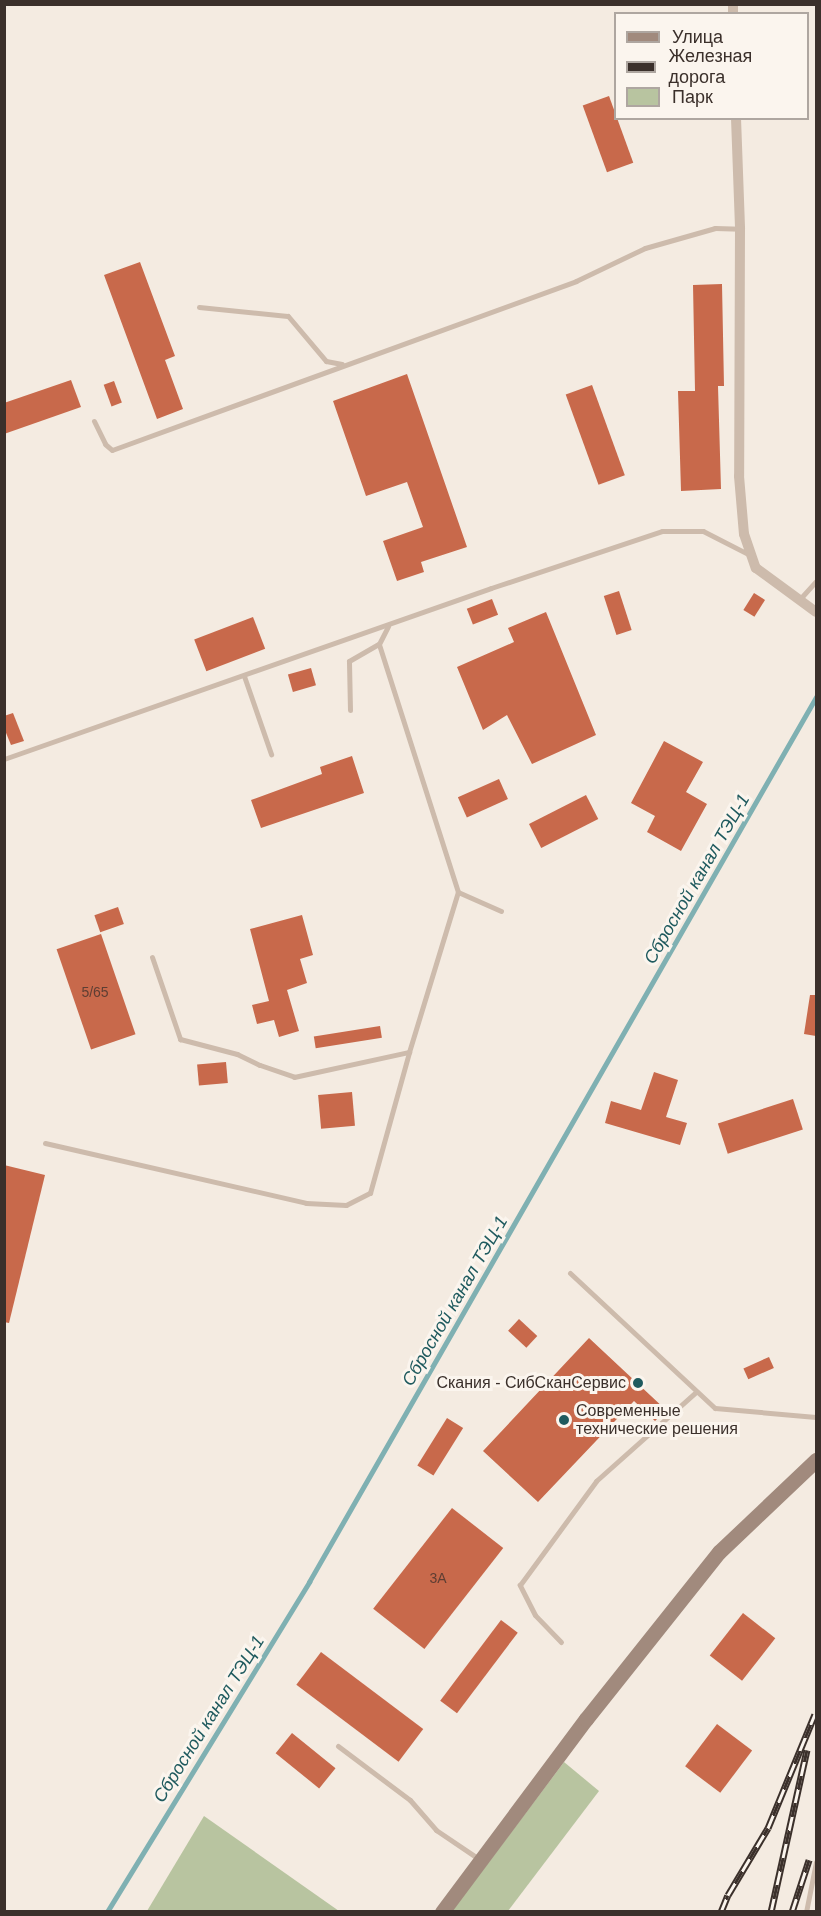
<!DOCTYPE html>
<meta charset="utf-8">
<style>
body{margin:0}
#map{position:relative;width:821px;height:1916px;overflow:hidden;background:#f4ebe1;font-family:Helvetica,sans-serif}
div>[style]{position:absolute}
.green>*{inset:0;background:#b8c4a0}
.stream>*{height:4.5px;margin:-2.25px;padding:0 2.25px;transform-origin:2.25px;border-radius:2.25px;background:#7fb0b2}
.building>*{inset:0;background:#c8694b;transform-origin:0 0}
.lane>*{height:5px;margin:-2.5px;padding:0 2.5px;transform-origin:2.5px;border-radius:2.5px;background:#cdbbac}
.street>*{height:10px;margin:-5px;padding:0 5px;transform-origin:5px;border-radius:5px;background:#cdbbac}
.secondary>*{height:15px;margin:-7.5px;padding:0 7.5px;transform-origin:7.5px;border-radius:7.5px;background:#a18a7d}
.rail>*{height:7px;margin-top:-3.5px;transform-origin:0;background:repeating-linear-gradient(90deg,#fbf5ee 0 14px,#3b302b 0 28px);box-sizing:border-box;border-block:2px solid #3b302b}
.dots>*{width:16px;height:16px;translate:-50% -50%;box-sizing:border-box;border:3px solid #fbf5ee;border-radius:50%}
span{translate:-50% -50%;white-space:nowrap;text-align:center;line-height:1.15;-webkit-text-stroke:6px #fbf5ee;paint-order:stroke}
.number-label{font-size:14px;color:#5e3e33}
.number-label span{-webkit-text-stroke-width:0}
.poi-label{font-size:16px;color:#3b302b}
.right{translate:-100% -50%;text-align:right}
.left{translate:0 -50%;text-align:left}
.water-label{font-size:18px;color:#1f5a5e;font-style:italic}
.frame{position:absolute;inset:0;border:6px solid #3b302b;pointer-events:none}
.legend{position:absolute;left:614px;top:12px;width:195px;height:108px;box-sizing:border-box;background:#fbf5ee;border:2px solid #aea6a0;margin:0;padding:8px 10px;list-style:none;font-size:18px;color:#3b302b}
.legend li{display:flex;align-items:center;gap:12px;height:30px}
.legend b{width:30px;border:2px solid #aea6a0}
</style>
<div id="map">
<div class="green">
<i style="clip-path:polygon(564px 1762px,599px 1791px,508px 1911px,452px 1911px)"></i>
<i style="clip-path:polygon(204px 1816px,339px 1911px,147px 1911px)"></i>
</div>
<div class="stream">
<i style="left:107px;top:1912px;width:387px;rotate:-58.5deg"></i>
<i style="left:309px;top:1582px;width:1020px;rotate:-60.19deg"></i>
</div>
<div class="building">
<i style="left:609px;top:96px;width:71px;height:28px;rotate:70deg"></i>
<i style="clip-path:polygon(140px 262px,175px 356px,165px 360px,183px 409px,157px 419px,104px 275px)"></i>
<i style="clip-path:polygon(722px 284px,724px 386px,718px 386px,721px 489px,681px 491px,678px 391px,695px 391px,693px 285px)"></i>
<i style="clip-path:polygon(407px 374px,467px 547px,421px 562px,424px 572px,397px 581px,383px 541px,423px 527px,407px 482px,366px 496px,333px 401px)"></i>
<i style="clip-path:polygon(71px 380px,81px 407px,4px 434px,4px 403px)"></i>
<i style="left:114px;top:381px;width:23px;height:11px;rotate:70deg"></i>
<i style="left:592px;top:385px;width:96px;height:28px;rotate:70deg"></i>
<i style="left:619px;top:591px;width:41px;height:16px;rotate:72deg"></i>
<i style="left:754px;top:593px;width:13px;height:20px;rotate:32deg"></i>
<i style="left:492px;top:599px;width:17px;height:27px;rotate:69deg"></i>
<i style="clip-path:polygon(546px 612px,596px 735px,532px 764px,507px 715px,483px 730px,457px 667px,514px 642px,508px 628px)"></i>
<i style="left:253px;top:617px;width:34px;height:63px;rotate:69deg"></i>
<i style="left:311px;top:668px;width:18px;height:24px;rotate:74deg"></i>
<i style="clip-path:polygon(13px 713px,24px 741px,11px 745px,4px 728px,4px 716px)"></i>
<i style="clip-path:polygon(664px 741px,703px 762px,686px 792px,707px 804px,681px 851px,647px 832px,655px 816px,631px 803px)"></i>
<i style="clip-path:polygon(352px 756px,364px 793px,261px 828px,251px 800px,322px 774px,320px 767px)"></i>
<i style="left:499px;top:779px;width:22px;height:45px;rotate:66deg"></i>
<i style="left:586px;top:795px;width:27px;height:64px;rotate:63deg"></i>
<i style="left:118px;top:907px;width:18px;height:25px;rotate:71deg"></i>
<i style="clip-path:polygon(302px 915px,313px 955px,300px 959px,307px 983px,287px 990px,299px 1031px,279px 1037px,274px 1020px,257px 1024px,252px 1005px,269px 1001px,250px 929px)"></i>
<i style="left:101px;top:934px;width:106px;height:47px;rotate:71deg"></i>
<i style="clip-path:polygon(810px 995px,816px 995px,816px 1036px,804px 1034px)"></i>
<i style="left:380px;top:1026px;width:12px;height:67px;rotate:81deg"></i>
<i style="left:226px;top:1062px;width:21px;height:29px;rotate:85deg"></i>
<i style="clip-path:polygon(654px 1072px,678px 1080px,666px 1117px,687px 1123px,680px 1145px,605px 1123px,611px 1101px,641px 1110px)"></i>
<i style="left:352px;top:1092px;width:34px;height:34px;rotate:85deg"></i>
<i style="left:793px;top:1099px;width:32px;height:79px;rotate:72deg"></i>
<i style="clip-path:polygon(4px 1165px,45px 1175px,9px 1323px,4px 1322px)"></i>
<i style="left:519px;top:1319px;width:25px;height:16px;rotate:43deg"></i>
<i style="clip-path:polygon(589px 1338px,666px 1410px,655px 1421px,634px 1401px,538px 1502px,483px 1451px)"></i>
<i style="left:769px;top:1357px;width:12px;height:28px;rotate:66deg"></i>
<i style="left:447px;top:1418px;width:19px;height:56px;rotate:32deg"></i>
<i style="left:452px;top:1508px;width:65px;height:128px;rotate:38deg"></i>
<i style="left:743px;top:1613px;width:41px;height:54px;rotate:38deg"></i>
<i style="left:501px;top:1620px;width:21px;height:101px;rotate:37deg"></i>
<i style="left:321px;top:1652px;width:128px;height:41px;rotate:37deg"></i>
<i style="left:717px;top:1724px;width:44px;height:53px;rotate:37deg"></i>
<i style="left:292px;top:1733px;width:56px;height:26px;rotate:39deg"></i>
</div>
<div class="lane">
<i style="left:199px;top:307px;width:89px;rotate:5.8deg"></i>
<i style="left:288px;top:316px;width:59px;rotate:49.8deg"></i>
<i style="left:326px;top:361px;width:16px;rotate:11deg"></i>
<i style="left:94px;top:421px;width:25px;rotate:64deg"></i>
<i style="left:105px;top:444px;width:9px;rotate:41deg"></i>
<i style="left:112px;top:450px;width:494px;rotate:-20deg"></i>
<i style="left:576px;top:281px;width:76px;rotate:-25.6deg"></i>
<i style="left:645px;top:248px;width:73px;rotate:-15.9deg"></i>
<i style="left:715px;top:228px;width:25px;rotate:2deg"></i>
<i style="left:799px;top:600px;width:25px;rotate:-48deg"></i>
<i style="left:244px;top:676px;width:83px;rotate:70.9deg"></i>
<i style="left:350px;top:710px;width:49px;rotate:-91.2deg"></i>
<i style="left:349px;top:661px;width:34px;rotate:-30deg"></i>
<i style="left:4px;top:759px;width:516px;rotate:-19.35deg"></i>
<i style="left:491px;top:588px;width:180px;rotate:-18.4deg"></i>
<i style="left:662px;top:531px;width:41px"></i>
<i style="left:703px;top:531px;width:53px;rotate:27.1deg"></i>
<i style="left:458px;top:892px;width:47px;rotate:23.8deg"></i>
<i style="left:152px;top:957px;width:87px;rotate:71.1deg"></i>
<i style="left:180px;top:1039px;width:59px;rotate:14.7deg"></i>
<i style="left:237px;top:1054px;width:25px;rotate:26deg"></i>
<i style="left:260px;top:1065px;width:36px;rotate:19deg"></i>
<i style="left:294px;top:1077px;width:118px;rotate:-12.3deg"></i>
<i style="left:45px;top:1143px;width:268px;rotate:12.9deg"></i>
<i style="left:306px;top:1203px;width:40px;rotate:2.9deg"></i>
<i style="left:346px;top:1205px;width:27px;rotate:-27deg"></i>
<i style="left:370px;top:1193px;width:146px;rotate:-74.5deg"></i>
<i style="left:409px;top:1052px;width:167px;rotate:-73deg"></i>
<i style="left:458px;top:892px;width:260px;rotate:-107.7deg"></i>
<i style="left:379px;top:644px;width:20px;rotate:-63deg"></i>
<i style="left:570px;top:1273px;width:198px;rotate:43deg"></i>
<i style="left:715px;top:1408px;width:101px;rotate:5.1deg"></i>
<i style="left:561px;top:1642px;width:37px;rotate:-134deg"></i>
<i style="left:535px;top:1615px;width:34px;rotate:-117deg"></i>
<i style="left:520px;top:1585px;width:129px;rotate:-53.8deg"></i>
<i style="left:596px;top:1481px;width:134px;rotate:-41.7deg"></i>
<i style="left:338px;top:1746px;width:90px;rotate:36.9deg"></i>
<i style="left:410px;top:1800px;width:40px;rotate:49deg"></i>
<i style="left:436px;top:1830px;width:52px;rotate:34deg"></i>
<i style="left:806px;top:1912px;width:51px;rotate:-78.7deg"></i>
</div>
<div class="street">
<i style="left:733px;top:4px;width:10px;rotate:90deg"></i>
<i style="left:736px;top:118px;width:111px;rotate:87.9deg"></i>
<i style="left:740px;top:229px;width:247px;rotate:90.2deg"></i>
<i style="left:739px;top:476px;width:58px;rotate:85.1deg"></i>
<i style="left:744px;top:534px;width:36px;rotate:71deg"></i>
<i style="left:756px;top:568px;width:74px;rotate:36.3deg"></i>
</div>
<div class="secondary">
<i style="left:442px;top:1912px;width:241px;rotate:-53.3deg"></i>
<i style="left:586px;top:1719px;width:213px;rotate:-51.5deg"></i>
<i style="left:719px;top:1552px;width:134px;rotate:-43.5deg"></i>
</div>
<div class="rail">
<i style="left:721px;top:1912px;width:18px;rotate:-68deg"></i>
<i style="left:728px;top:1895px;width:78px;rotate:-59.2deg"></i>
<i style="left:768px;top:1828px;width:123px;rotate:-67.6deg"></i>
<i style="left:771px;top:1912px;width:166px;rotate:-77.5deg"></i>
<i style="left:792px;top:1912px;width:55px;rotate:-71.9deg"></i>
</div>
<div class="dots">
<i style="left:638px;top:1383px;background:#1f5a5e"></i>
<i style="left:564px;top:1420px;background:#1f5a5e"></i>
</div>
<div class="number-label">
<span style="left:95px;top:992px">5/65</span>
<span style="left:438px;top:1578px">3А</span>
</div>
<div class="poi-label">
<span class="right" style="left:626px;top:1383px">Скания - СибСканСервис</span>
<span class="left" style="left:576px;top:1420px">Современные<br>технические решения</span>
</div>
<div class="water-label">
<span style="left:697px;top:879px;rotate:-60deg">Сбросной канал ТЭЦ-1</span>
<span style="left:455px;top:1301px;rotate:-60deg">Сбросной канал ТЭЦ-1</span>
<span style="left:209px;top:1719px;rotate:-58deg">Сбросной канал ТЭЦ-1</span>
</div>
<div class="frame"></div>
<ul class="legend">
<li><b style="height:8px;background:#a18a7d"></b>Улица</li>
<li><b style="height:8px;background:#3b302b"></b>Железная дорога</li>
<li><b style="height:16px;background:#b8c4a0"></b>Парк</li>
</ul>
</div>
